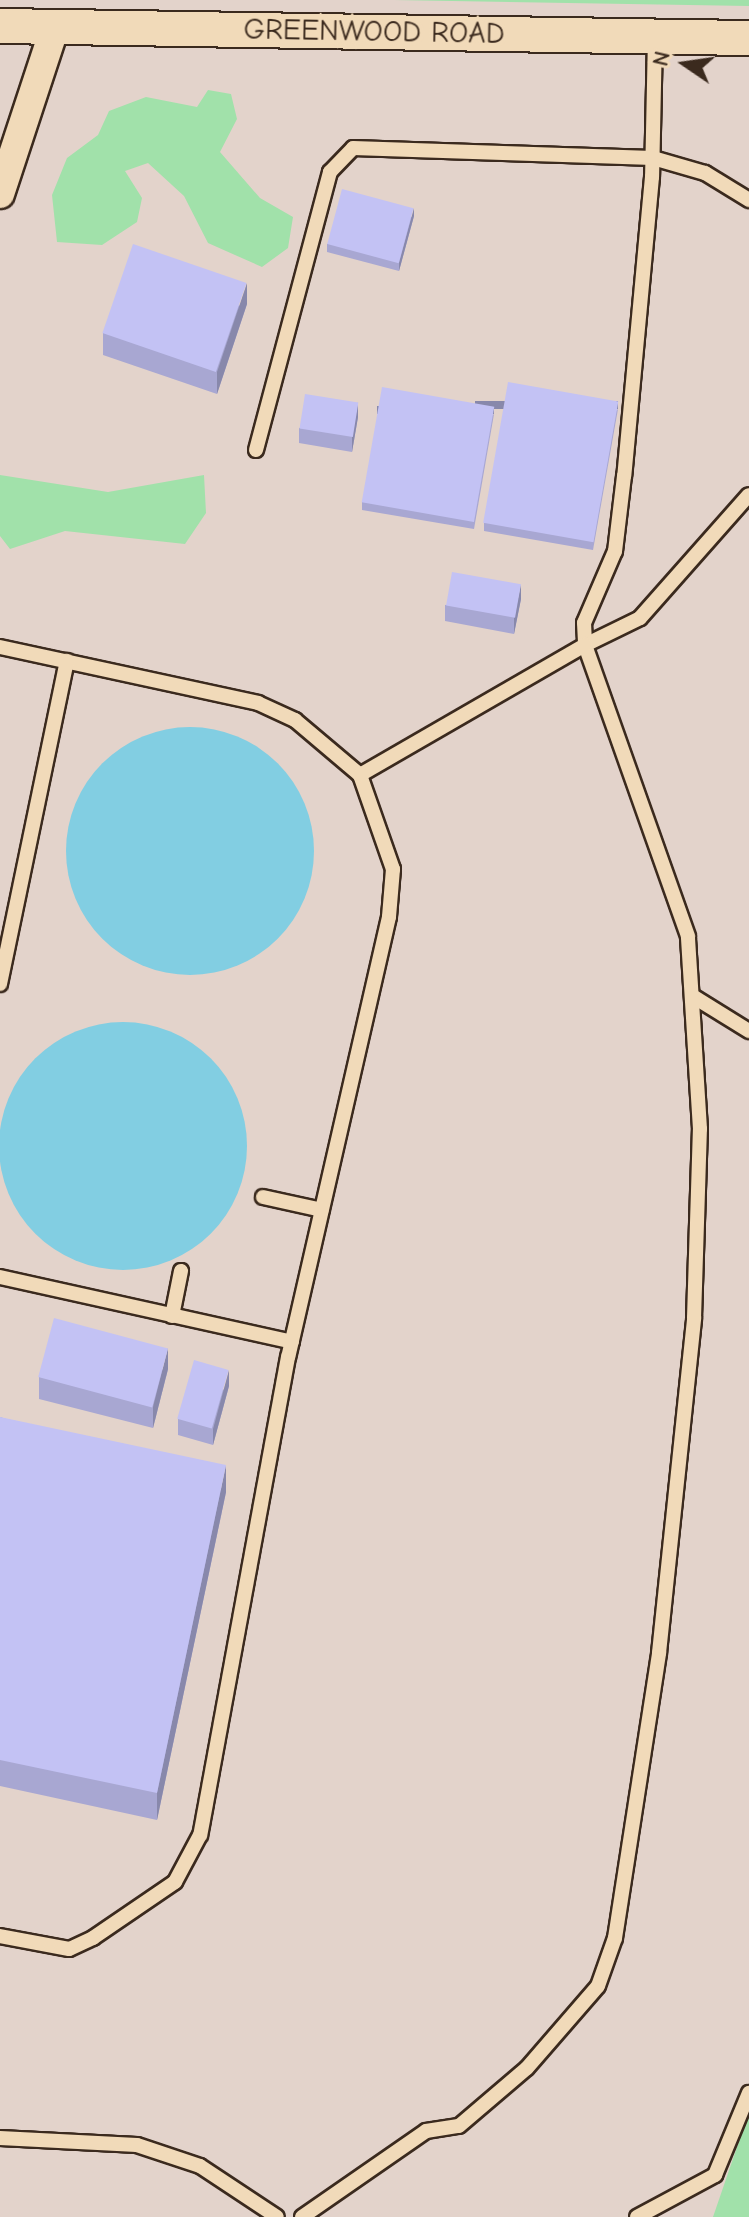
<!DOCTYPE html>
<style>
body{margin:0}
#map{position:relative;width:749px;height:2217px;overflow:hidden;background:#e3d3cb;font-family:"Comic Neue",sans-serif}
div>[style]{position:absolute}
.green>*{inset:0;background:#a1e1aa}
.water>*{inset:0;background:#82cee2}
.round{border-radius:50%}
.roads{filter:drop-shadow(2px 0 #3b2a1e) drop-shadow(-2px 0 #3b2a1e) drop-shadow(0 2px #3b2a1e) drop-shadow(0 -2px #3b2a1e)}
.service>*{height:14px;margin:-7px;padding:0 7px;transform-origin:7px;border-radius:7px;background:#f1dab9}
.minor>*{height:28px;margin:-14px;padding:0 14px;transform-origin:14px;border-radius:14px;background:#f1dab9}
.tertiary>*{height:34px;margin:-17px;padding:0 17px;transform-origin:17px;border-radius:17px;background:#f1dab9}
.wall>*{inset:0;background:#a8a7d2}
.shaded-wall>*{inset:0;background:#8888ab;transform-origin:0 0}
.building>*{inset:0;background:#c3c2f4;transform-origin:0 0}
span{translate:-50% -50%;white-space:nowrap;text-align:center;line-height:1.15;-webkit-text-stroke:8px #f1dab9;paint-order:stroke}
.street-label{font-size:30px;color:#3b2a1e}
.north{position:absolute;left:645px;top:24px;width:80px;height:80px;-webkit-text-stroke:6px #f1dab9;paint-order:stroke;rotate:283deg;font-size:22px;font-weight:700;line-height:32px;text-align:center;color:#3b2a1e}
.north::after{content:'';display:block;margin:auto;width:28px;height:36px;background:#3b2a1e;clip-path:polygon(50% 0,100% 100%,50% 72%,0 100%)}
</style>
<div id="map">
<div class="green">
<i style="clip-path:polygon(394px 0,749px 0,749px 6px)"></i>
<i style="clip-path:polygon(208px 90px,231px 94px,237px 119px,220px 152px,260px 198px,293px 217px,288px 248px,262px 267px,208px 243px,184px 196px,148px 163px,125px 171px,142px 198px,137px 222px,102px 245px,57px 242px,52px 195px,67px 158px,98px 135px,109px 111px,146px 97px,197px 107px)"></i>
<i style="clip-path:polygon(0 475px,108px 492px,204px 475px,206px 513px,185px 544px,65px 531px,10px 549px,0 536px)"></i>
<i style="clip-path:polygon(749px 2112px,749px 2217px,713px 2217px)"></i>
</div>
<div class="water">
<i class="round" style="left:66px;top:727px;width:248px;height:248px"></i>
<i class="round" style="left:-1px;top:1022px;width:248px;height:248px"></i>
</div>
<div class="roads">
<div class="service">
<i style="left:655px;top:37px;width:140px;rotate:91.2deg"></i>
<i style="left:652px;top:177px;width:300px;rotate:95.3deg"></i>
<i style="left:624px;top:476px;width:76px;rotate:96.8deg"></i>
<i style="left:615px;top:551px;width:78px;rotate:113.3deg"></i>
<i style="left:584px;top:623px;width:22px;rotate:87deg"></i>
<i style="left:585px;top:645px;width:61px;rotate:-26.1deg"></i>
<i style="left:640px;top:618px;width:164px;rotate:-48.5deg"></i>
<i style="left:256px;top:450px;width:288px;rotate:-75.1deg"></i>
<i style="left:330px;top:172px;width:33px;rotate:-46deg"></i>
<i style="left:353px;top:148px;width:300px;rotate:1.9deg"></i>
<i style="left:653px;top:158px;width:54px;rotate:16.1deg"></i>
<i style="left:705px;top:173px;width:52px;rotate:31.5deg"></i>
<i style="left:0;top:647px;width:264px;rotate:12.2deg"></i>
<i style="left:258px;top:703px;width:41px;rotate:24.7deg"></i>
<i style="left:295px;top:720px;width:85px;rotate:40.2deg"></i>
<i style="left:360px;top:775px;width:100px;rotate:70.7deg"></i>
<i style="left:393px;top:869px;width:48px;rotate:94.8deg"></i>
<i style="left:389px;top:917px;width:451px;rotate:102.9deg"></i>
<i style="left:288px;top:1357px;width:486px;rotate:100.4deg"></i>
<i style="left:200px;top:1835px;width:53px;rotate:118deg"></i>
<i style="left:175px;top:1882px;width:99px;rotate:145.7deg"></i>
<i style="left:93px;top:1938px;width:26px;rotate:155deg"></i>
<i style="left:69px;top:1949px;width:70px;rotate:-169.3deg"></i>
<i style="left:0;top:984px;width:330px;rotate:-78.3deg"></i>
<i style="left:694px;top:997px;width:65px;rotate:31.7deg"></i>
<i style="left:263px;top:1197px;width:60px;rotate:12.4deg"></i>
<i style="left:0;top:1277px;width:299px;rotate:12.5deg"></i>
<i style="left:172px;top:1316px;width:46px;rotate:-78.7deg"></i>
<i style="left:0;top:2138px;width:137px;rotate:2.9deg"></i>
<i style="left:137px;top:2145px;width:66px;rotate:18.4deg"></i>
<i style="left:200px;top:2166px;width:92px;rotate:33.5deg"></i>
<i style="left:302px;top:2217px;width:151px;rotate:-34.7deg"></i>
<i style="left:426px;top:2131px;width:33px;rotate:-9deg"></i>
<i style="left:459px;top:2126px;width:89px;rotate:-40.5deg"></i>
<i style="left:527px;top:2068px;width:108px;rotate:-49.1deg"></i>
<i style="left:598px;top:1986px;width:51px;rotate:-70.5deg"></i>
<i style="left:615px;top:1938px;width:288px;rotate:-81.2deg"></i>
<i style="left:659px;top:1653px;width:337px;rotate:-84deg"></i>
<i style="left:694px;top:1318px;width:189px;rotate:-88.2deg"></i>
<i style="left:700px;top:1129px;width:193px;rotate:-93.6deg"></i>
<i style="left:688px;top:936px;width:309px;rotate:-109.5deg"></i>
<i style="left:585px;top:645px;width:260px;rotate:150deg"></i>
<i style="left:637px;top:2217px;width:89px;rotate:-28.3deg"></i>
<i style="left:715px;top:2175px;width:89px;rotate:-67.5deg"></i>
</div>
<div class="minor">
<i style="left:0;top:194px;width:176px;rotate:-71.8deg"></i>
</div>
<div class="tertiary">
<i style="left:0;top:26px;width:749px;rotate:0.92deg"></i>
</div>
</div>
<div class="wall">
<i style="clip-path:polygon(414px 216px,399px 271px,327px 252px,327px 244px)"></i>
<i style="clip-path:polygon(247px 304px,217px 394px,103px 355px,103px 333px)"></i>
<i style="clip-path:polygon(618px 409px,593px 550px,484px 531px,484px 523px)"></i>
<i style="clip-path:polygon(494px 414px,474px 529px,362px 510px,362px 502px)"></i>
<i style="clip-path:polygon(358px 417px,352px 452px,299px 443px,299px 428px)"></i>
<i style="clip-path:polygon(521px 599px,514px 634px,445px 621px,445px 605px)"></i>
<i style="clip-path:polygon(168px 1369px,153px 1428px,39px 1399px,39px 1377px)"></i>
<i style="clip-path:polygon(229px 1386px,213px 1445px,178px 1435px,178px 1419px)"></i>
<i style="clip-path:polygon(0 1417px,226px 1492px,157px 1820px,0 1786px)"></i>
</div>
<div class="shaded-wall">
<i style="clip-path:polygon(414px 208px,414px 216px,399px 271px,399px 263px)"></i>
<i style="clip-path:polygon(247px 283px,247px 304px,217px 394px,217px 372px)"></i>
<i style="left:618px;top:401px;width:8px;height:143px;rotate:90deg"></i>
<i style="clip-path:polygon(358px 402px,358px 417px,352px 452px,352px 436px)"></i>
<i style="left:494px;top:406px;width:8px;height:117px;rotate:90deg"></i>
<i style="clip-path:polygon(521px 584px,521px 599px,514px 634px,514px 618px)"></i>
<i style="clip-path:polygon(168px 1348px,168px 1369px,153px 1428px,153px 1407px)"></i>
<i style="clip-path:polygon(229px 1370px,229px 1386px,213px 1445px,213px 1429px)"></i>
<i style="clip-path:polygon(226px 1465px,226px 1492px,157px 1820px,157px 1793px)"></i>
</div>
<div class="building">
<i style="left:342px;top:189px;width:74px;height:57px;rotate:15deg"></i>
<i style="left:133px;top:244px;width:120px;height:94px;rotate:19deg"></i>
<i style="left:508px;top:382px;width:112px;height:143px;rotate:10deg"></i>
<i style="left:382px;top:387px;width:114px;height:117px;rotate:10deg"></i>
<i style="left:305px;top:394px;width:54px;height:35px;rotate:9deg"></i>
<i style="left:452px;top:572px;width:70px;height:34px;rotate:10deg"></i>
<i style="left:54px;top:1318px;width:118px;height:61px;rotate:15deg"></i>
<i style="left:194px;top:1360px;width:36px;height:61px;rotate:16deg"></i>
<i style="clip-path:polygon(0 1417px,226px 1465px,157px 1793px,0 1760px)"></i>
</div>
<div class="street-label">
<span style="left:374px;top:32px;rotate:1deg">GREENWOOD ROAD</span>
</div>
<div class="north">N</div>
</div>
